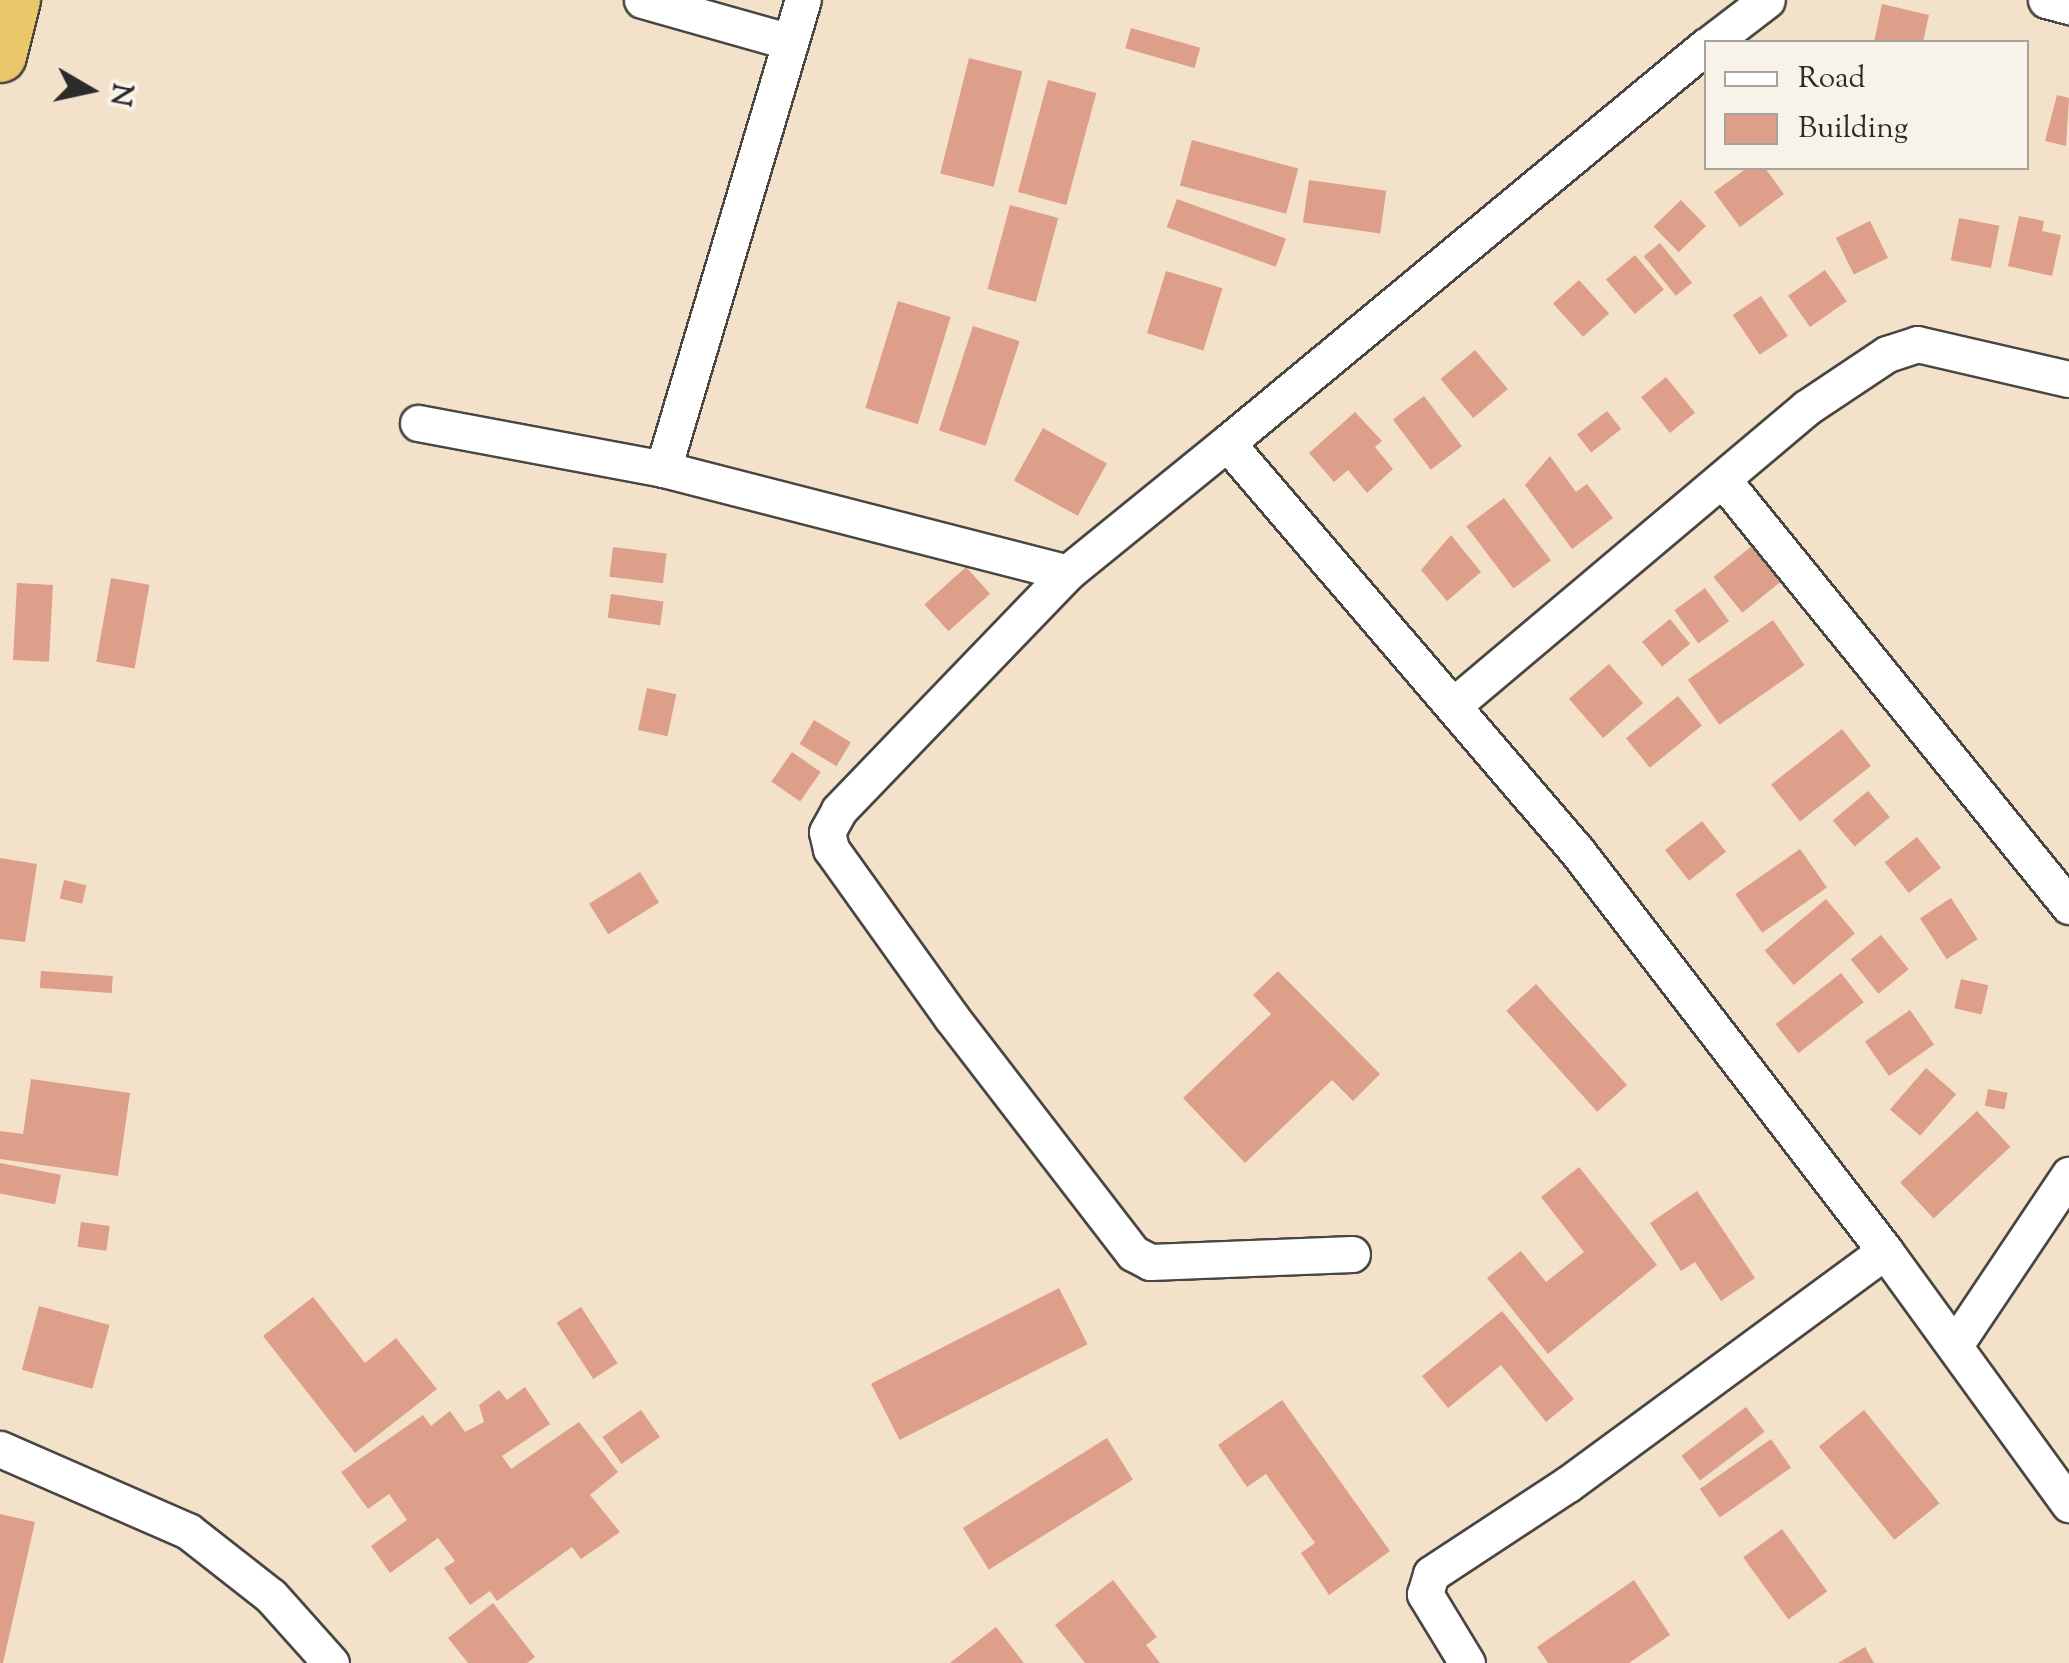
<!DOCTYPE html>
<style>
body{margin:0}
#map{position:relative;width:2069px;height:1663px;overflow:hidden;background:#f4e1c9;font-family:"Sorts Mill Goudy",serif}
div>[style]{position:absolute}
.building>*{inset:0;background:#dd9f8a;transform-origin:0 0}
.roads{filter:drop-shadow(2px 0 #494643) drop-shadow(-2px 0 #494643) drop-shadow(0 2px #494643) drop-shadow(0 -2px #494643)}
.minor>*{height:35px;margin:-17.5px;padding:0 17.5px;transform-origin:17.5px;border-radius:17.5px;background:#fff}
.highway>*{height:52px;margin:-26px;padding:0 26px;transform-origin:26px;border-radius:26px;background:#eac769}
span{translate:-50% -50%;white-space:nowrap;text-align:center;line-height:1.15;-webkit-text-stroke:10px #f7f3e8;paint-order:stroke}
.legend{position:absolute;left:1704px;top:40px;width:325px;height:130px;box-sizing:border-box;background:#f7f3e8;border:2px solid #a5a39c;margin:0;padding:12px 18px;list-style:none;font-size:30px;color:#2b2b2b}
.legend li{display:flex;align-items:center;gap:20px;height:50px}
.legend b{width:50px;border:2px solid #a5a39c}
.north{position:absolute;left:40px;top:40px;width:100px;height:100px;-webkit-text-stroke:8px #f7f3e8;paint-order:stroke;rotate:99deg;font-size:28px;font-weight:700;line-height:40px;text-align:center;color:#2b2b2b}
.north::after{content:'';display:block;margin:auto;width:35px;height:45px;background:#2b2b2b;clip-path:polygon(50% 0,100% 100%,50% 72%,0 100%)}
</style>
<div id="map">
<div class="building">
<i style="clip-path:polygon(1882px 4px,1929px 15px,1923px 42px,1874px 42px)"></i>
<i style="left:1131px;top:28px;width:72px;height:21px;rotate:16deg"></i>
<i style="left:969px;top:58px;width:55px;height:119px;rotate:14deg"></i>
<i style="left:1048px;top:80px;width:50px;height:116px;rotate:15deg"></i>
<i style="clip-path:polygon(2057px 95px,2069px 98px,2066px 146px,2045px 141px)"></i>
<i style="left:1192px;top:140px;width:110px;height:47px;rotate:15deg"></i>
<i style="clip-path:polygon(1747px 168px,1765px 168px,1784px 194px,1740px 227px,1714px 192px)"></i>
<i style="left:1309px;top:180px;width:78px;height:43px;rotate:8deg"></i>
<i style="left:1177px;top:199px;width:116px;height:30px;rotate:20deg"></i>
<i style="left:1681px;top:200px;width:36px;height:38px;rotate:46deg"></i>
<i style="left:1010px;top:205px;width:50px;height:87px;rotate:15deg"></i>
<i style="clip-path:polygon(2019px 216px,2044px 221px,2042px 231px,2061px 235px,2052px 276px,2008px 266px)"></i>
<i style="left:1959px;top:218px;width:41px;height:43px;rotate:11deg"></i>
<i style="left:1870px;top:221px;width:41px;height:38px;rotate:64deg"></i>
<i style="left:1660px;top:243px;width:51px;height:21px;rotate:51deg"></i>
<i style="left:1635px;top:255px;width:45px;height:38px;rotate:50deg"></i>
<i style="left:1825px;top:270px;width:38px;height:45px;rotate:55deg"></i>
<i style="left:1166px;top:271px;width:59px;height:65px;rotate:17deg"></i>
<i style="left:1579px;top:280px;width:45px;height:35px;rotate:48deg"></i>
<i style="left:1761px;top:296px;width:48px;height:34px;rotate:56deg"></i>
<i style="left:898px;top:301px;width:55px;height:112px;rotate:17deg"></i>
<i style="left:973px;top:326px;width:49px;height:110px;rotate:18deg"></i>
<i style="left:1475px;top:350px;width:51px;height:45px;rotate:50deg"></i>
<i style="left:1666px;top:377px;width:46px;height:32px;rotate:51deg"></i>
<i style="left:1424px;top:396px;width:63px;height:39px;rotate:53deg"></i>
<i style="left:1607px;top:411px;width:23px;height:38px;rotate:52deg"></i>
<i style="clip-path:polygon(1355px 412px,1382px 441px,1375px 447px,1393px 469px,1367px 493px,1348px 470px,1334px 482px,1309px 453px)"></i>
<i style="left:1043px;top:428px;width:73px;height:60px;rotate:29deg"></i>
<i style="clip-path:polygon(1550px 456px,1576px 492px,1587px 484px,1613px 518px,1572px 549px,1525px 485px)"></i>
<i style="left:1504px;top:498px;width:78px;height:47px;rotate:53deg"></i>
<i style="clip-path:polygon(1451px 535px,1481px 572px,1447px 601px,1421px 570px)"></i>
<i style="left:1753px;top:545px;width:46px;height:51px;rotate:51deg"></i>
<i style="left:613px;top:547px;width:54px;height:30px;rotate:7deg"></i>
<i style="left:966px;top:567px;width:36px;height:56px;rotate:48deg"></i>
<i style="left:111px;top:578px;width:39px;height:85px;rotate:10deg"></i>
<i style="left:17px;top:583px;width:36px;height:77px;rotate:3deg"></i>
<i style="left:1705px;top:588px;width:41px;height:38px;rotate:54deg"></i>
<i style="left:611px;top:594px;width:53px;height:24px;rotate:8deg"></i>
<i style="left:1670px;top:619px;width:32px;height:36px;rotate:51deg"></i>
<i style="left:1773px;top:620px;width:55px;height:104px;rotate:55deg"></i>
<i style="left:1609px;top:664px;width:52px;height:53px;rotate:49deg"></i>
<i style="left:647px;top:688px;width:30px;height:43px;rotate:12deg"></i>
<i style="left:1678px;top:696px;width:38px;height:67px;rotate:51deg"></i>
<i style="left:814px;top:720px;width:43px;height:28px;rotate:31deg"></i>
<i style="left:1842px;top:729px;width:47px;height:90px;rotate:52deg"></i>
<i style="left:792px;top:752px;width:35px;height:36px;rotate:35deg"></i>
<i style="left:1868px;top:791px;width:34px;height:46px;rotate:50deg"></i>
<i style="left:1702px;top:821px;width:39px;height:47px;rotate:52deg"></i>
<i style="left:1917px;top:837px;width:39px;height:41px;rotate:52deg"></i>
<i style="left:1800px;top:849px;width:47px;height:79px;rotate:55deg"></i>
<i style="clip-path:polygon(0 858px,37px 864px,25px 942px,0 939px)"></i>
<i style="left:640px;top:872px;width:36px;height:60px;rotate:58deg"></i>
<i style="left:64px;top:880px;width:23px;height:19px;rotate:13deg"></i>
<i style="left:1951px;top:898px;width:49px;height:37px;rotate:57deg"></i>
<i style="left:1826px;top:899px;width:45px;height:80px;rotate:50deg"></i>
<i style="left:1881px;top:935px;width:44px;height:39px;rotate:51deg"></i>
<i style="left:41px;top:971px;width:72px;height:17px;rotate:4deg"></i>
<i style="clip-path:polygon(1278px 971px,1380px 1074px,1353px 1101px,1332px 1080px,1245px 1163px,1183px 1098px,1271px 1014px,1253px 995px)"></i>
<i style="left:1841px;top:973px;width:37px;height:83px;rotate:52deg"></i>
<i style="left:1961px;top:979px;width:28px;height:30px;rotate:13deg"></i>
<i style="left:1536px;top:984px;width:136px;height:40px;rotate:48deg"></i>
<i style="left:1910px;top:1010px;width:42px;height:55px;rotate:55deg"></i>
<i style="left:1926px;top:1068px;width:40px;height:55px;rotate:41deg"></i>
<i style="clip-path:polygon(31px 1079px,130px 1093px,118px 1176px,0 1159px,0 1131px,23px 1134px)"></i>
<i style="left:1988px;top:1089px;width:20px;height:17px;rotate:11deg"></i>
<i style="left:1977px;top:1111px;width:49px;height:105px;rotate:47deg"></i>
<i style="left:0;top:1163px;width:62px;height:30px;rotate:11deg"></i>
<i style="clip-path:polygon(1579px 1167px,1657px 1265px,1548px 1354px,1487px 1278px,1521px 1251px,1546px 1282px,1584px 1252px,1541px 1197px)"></i>
<i style="clip-path:polygon(1697px 1191px,1755px 1278px,1721px 1301px,1695px 1262px,1681px 1271px,1650px 1223px)"></i>
<i style="left:81px;top:1222px;width:29px;height:25px;rotate:8deg"></i>
<i style="left:1059px;top:1288px;width:63px;height:211px;rotate:63deg"></i>
<i style="clip-path:polygon(313px 1297px,365px 1363px,396px 1338px,437px 1389px,355px 1453px,263px 1336px)"></i>
<i style="left:39px;top:1306px;width:73px;height:66px;rotate:15deg"></i>
<i style="left:581px;top:1307px;width:67px;height:29px;rotate:57deg"></i>
<i style="clip-path:polygon(1502px 1311px,1574px 1399px,1546px 1422px,1501px 1365px,1448px 1408px,1422px 1376px)"></i>
<i style="clip-path:polygon(525px 1387px,550px 1424px,502px 1456px,511px 1469px,579px 1422px,618px 1472px,590px 1495px,620px 1532px,581px 1559px,572px 1547px,497px 1601px,490px 1591px,470px 1605px,444px 1568px,455px 1561px,438px 1538px,390px 1573px,371px 1546px,407px 1520px,389px 1494px,368px 1509px,341px 1472px,423px 1415px,431px 1426px,450px 1411px,465px 1432px,484px 1422px,479px 1405px,499px 1390px,507px 1400px)"></i>
<i style="clip-path:polygon(1282px 1400px,1390px 1551px,1329px 1595px,1301px 1553px,1315px 1543px,1266px 1474px,1247px 1487px,1218px 1445px)"></i>
<i style="left:1746px;top:1407px;width:31px;height:81px;rotate:53deg"></i>
<i style="left:641px;top:1410px;width:33px;height:47px;rotate:55deg"></i>
<i style="left:1864px;top:1410px;width:120px;height:58px;rotate:51deg"></i>
<i style="left:1107px;top:1438px;width:49px;height:170px;rotate:58deg"></i>
<i style="left:1771px;top:1439px;width:35px;height:87px;rotate:55deg"></i>
<i style="clip-path:polygon(0 1514px,35px 1522px,3px 1663px,0 1663px)"></i>
<i style="left:1782px;top:1529px;width:77px;height:48px;rotate:54deg"></i>
<i style="clip-path:polygon(1113px 1580px,1157px 1637px,1146px 1645px,1160px 1663px,1085px 1663px,1055px 1625px)"></i>
<i style="clip-path:polygon(1634px 1580px,1670px 1635px,1629px 1663px,1548px 1663px,1537px 1647px)"></i>
<i style="clip-path:polygon(493px 1603px,535px 1657px,527px 1663px,468px 1663px,448px 1638px)"></i>
<i style="clip-path:polygon(996px 1627px,1024px 1663px,950px 1663px)"></i>
<i style="clip-path:polygon(1865px 1647px,1874px 1663px,1838px 1663px)"></i>
</div>
<div class="roads">
<div class="minor">
<i style="left:642px;top:0;width:154px;rotate:15.8deg"></i>
<i style="left:2046px;top:0;width:24px;rotate:15deg"></i>
<i style="left:1712px;top:42px;width:69px;rotate:-37.4deg"></i>
<i style="left:418px;top:423px;width:249px;rotate:10.6deg"></i>
<i style="left:663px;top:469px;width:417px;rotate:14.4deg"></i>
<i style="left:1227px;top:443px;width:622px;rotate:-39.65deg"></i>
<i style="left:663px;top:469px;width:489px;rotate:-73.4deg"></i>
<i style="left:1723px;top:480px;width:549px;rotate:50.92deg"></i>
<i style="left:1456px;top:703px;width:458px;rotate:-40.1deg"></i>
<i style="left:1806px;top:408px;width:97px;rotate:-33.7deg"></i>
<i style="left:1887px;top:354px;width:32px;rotate:-18deg"></i>
<i style="left:1917px;top:344px;width:156px;rotate:13deg"></i>
<i style="left:1352px;top:1254px;width:202px;rotate:177.7deg"></i>
<i style="left:1150px;top:1262px;width:19px;rotate:-152deg"></i>
<i style="left:1133px;top:1253px;width:297px;rotate:-127.6deg"></i>
<i style="left:952px;top:1018px;width:208px;rotate:-125.6deg"></i>
<i style="left:831px;top:849px;width:17px;rotate:-103deg"></i>
<i style="left:827px;top:832px;width:25px;rotate:-61deg"></i>
<i style="left:839px;top:810px;width:329px;rotate:-46.1deg"></i>
<i style="left:1067px;top:573px;width:206px;rotate:-39.1deg"></i>
<i style="left:1227px;top:443px;width:538px;rotate:49.38deg"></i>
<i style="left:1577px;top:851px;width:505px;rotate:52.4deg"></i>
<i style="left:1885px;top:1251px;width:313px;rotate:54deg"></i>
<i style="left:1955px;top:1345px;width:205px;rotate:-56.2deg"></i>
<i style="left:0;top:1449px;width:205px;rotate:23.6deg"></i>
<i style="left:188px;top:1531px;width:105px;rotate:38.1deg"></i>
<i style="left:271px;top:1596px;width:90px;rotate:48.2deg"></i>
<i style="left:1467px;top:1663px;width:81px;rotate:-121.3deg"></i>
<i style="left:1425px;top:1594px;width:21px;rotate:-73deg"></i>
<i style="left:1431px;top:1574px;width:164px;rotate:-33.3deg"></i>
<i style="left:1568px;top:1484px;width:393px;rotate:-36.3deg"></i>
</div>
<div class="highway">
<i style="left:0;top:56px;width:58px;rotate:-76deg"></i>
</div>
</div>
<ul class="legend">
<li><b style="height:12px;background:#fff"></b>Road</li>
<li><b style="height:28px;background:#dd9f8a"></b>Building</li>
</ul>
<div class="north">N</div>
</div>
